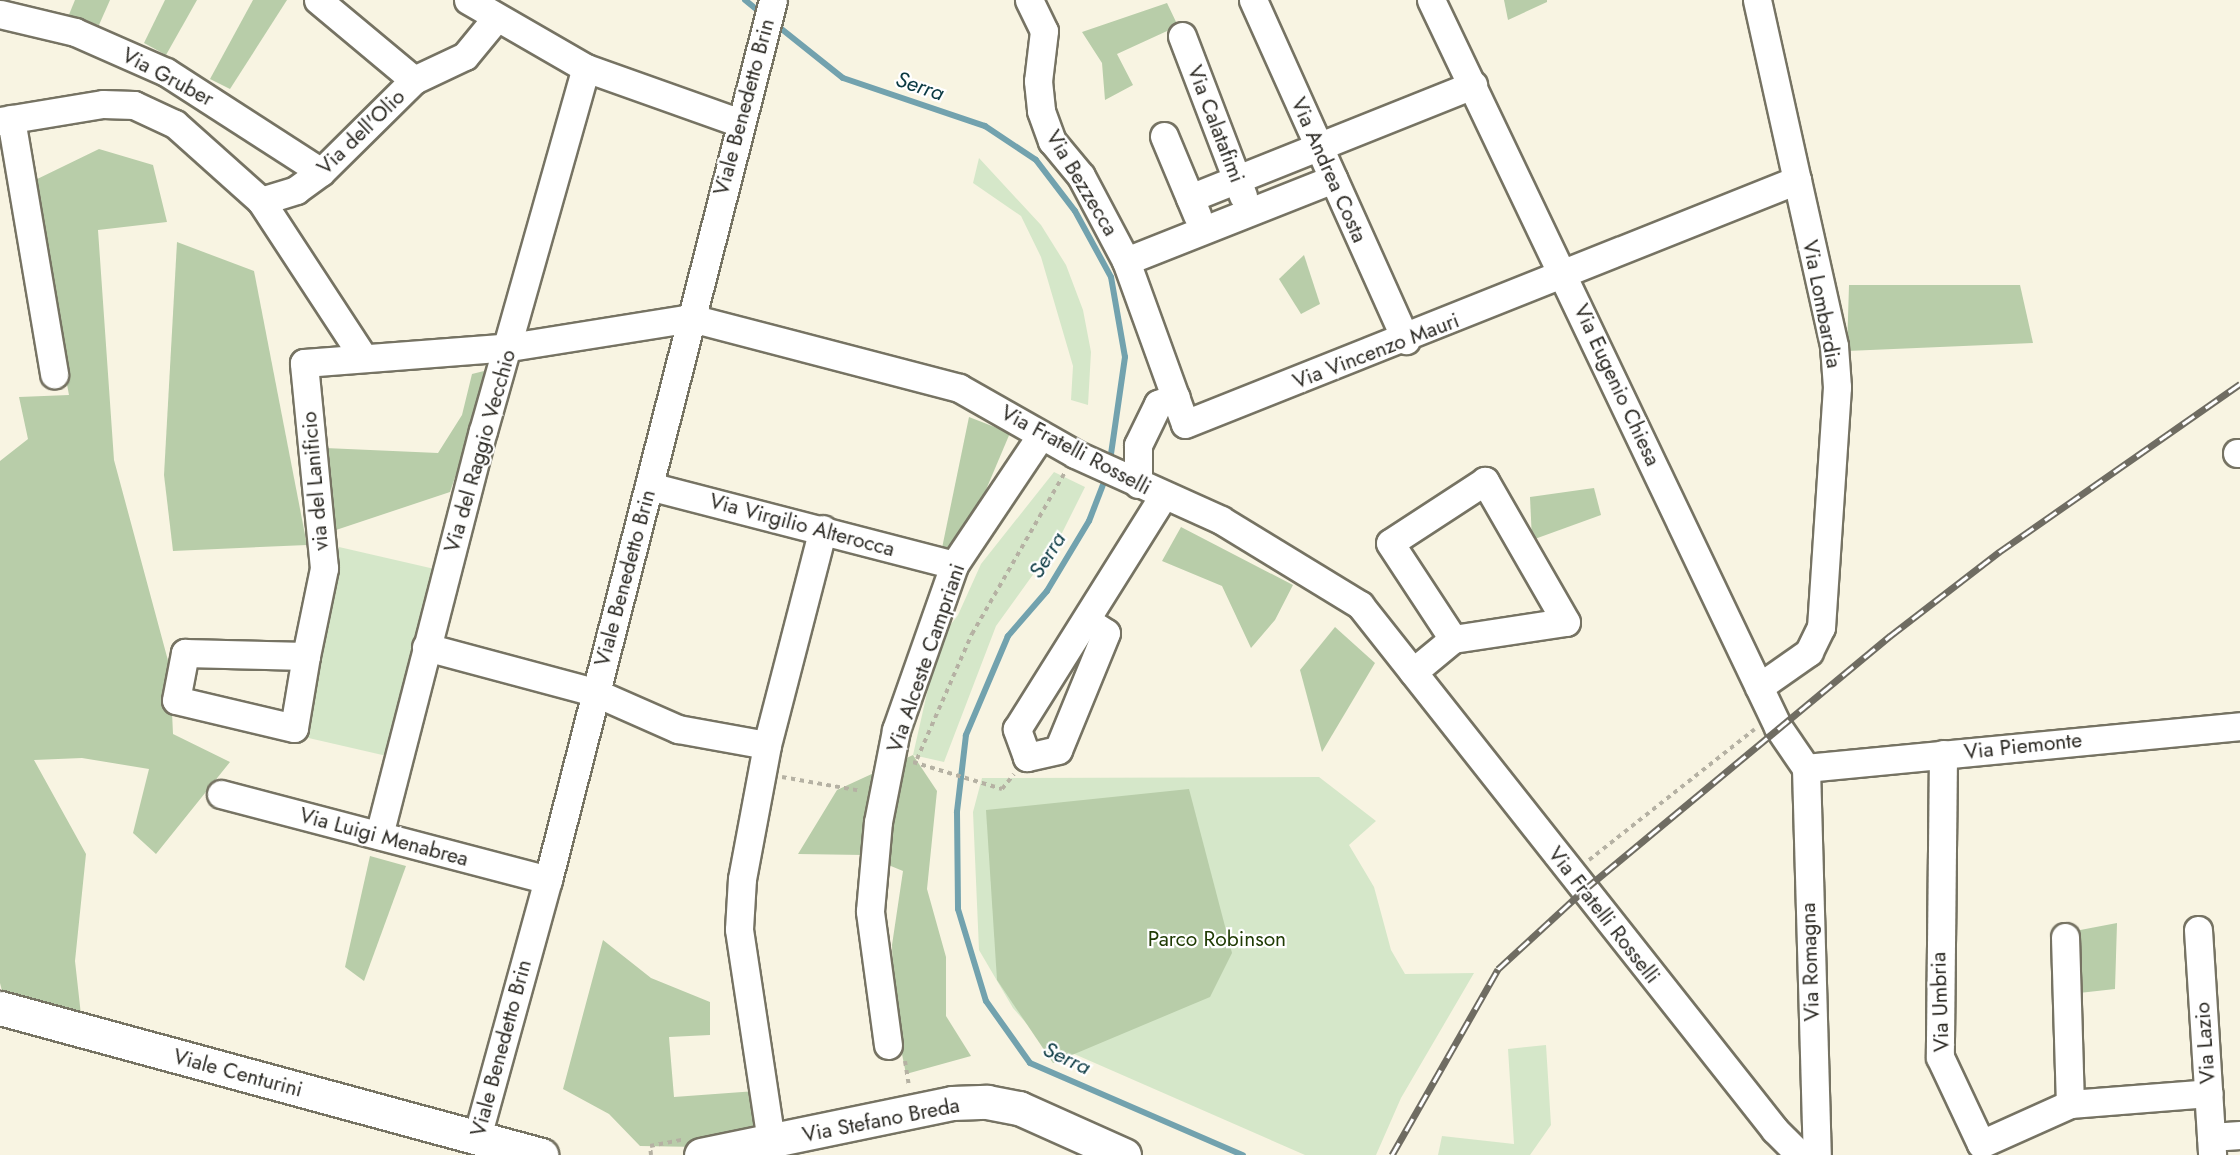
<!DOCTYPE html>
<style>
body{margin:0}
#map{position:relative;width:2240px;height:1155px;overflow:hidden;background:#f8f4e2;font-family:Jost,sans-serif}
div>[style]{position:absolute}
.green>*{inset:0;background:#d5e7c9;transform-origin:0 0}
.forest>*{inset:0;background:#b8cda9}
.stream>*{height:6px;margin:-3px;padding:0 3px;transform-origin:3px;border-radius:3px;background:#72a2ae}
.path>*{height:4px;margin-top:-2px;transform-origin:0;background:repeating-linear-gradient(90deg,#b5b1a3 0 4.5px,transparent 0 9px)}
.roads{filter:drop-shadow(2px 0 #767363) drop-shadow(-2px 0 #767363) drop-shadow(0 2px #767363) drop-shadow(0 -2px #767363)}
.minor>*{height:27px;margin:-13.5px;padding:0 13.5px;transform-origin:13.5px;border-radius:13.5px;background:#fff}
.major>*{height:33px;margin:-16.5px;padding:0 16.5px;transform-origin:16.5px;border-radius:16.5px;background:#fff}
.rail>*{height:7px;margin-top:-3.5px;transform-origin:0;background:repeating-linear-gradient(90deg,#fff 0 14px,#6f6c62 0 28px);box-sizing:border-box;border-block:2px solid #6f6c62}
span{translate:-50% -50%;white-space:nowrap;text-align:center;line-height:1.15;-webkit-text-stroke:4.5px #fff;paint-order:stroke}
.street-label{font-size:21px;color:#2a2822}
.park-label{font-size:21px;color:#203b04}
.water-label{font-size:22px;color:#0a3942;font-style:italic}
</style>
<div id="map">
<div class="green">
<i style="clip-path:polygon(979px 158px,1041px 225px,1066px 265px,1083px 310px,1091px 352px,1088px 405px,1071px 400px,1073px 366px,1041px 257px,1021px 216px,973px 183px)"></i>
<i style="clip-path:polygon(1054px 472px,1085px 487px,1060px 537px,996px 626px,944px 762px,913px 755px,939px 640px,958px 615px,981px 564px)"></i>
<i style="left:339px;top:547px;width:97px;height:193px;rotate:13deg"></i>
<i style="clip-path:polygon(1319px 777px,1376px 821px,1349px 845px,1374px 887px,1391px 950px,1405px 974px,1474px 973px,1401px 1098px,1376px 1155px,1305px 1155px,1040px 1039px,1013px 1008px,979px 950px,973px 812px,982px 778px)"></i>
<i style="clip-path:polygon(1546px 1045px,1551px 1125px,1530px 1155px,1438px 1155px,1442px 1136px,1514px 1144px,1508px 1049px)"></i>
</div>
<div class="forest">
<i style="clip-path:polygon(75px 0,110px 0,99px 25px,68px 17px)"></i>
<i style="clip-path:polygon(165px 0,197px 0,166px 55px,144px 43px)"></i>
<i style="clip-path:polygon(253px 0,287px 0,230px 89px,210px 79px)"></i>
<i style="clip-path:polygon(1504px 0,1547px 0,1547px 2px,1508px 20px)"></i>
<i style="clip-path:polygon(1167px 3px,1178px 26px,1117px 54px,1133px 85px,1105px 100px,1102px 63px,1082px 32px)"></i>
<i style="clip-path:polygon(99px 149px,153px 165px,167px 222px,98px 230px,114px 460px,170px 668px,173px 734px,230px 762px,156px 854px,133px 833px,149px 769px,82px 758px,34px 760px,86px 854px,75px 961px,81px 1015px,2px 991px,0 983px,0 461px,28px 439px,19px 397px,69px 395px,29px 183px)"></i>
<i style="clip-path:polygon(177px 242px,254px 271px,307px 545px,173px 551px,164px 475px)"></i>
<i style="clip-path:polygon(1304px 255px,1320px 304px,1301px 314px,1279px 279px)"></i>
<i style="clip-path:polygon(1849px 285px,2020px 285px,2033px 343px,1847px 351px)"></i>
<i style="clip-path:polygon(492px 369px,450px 492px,336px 530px,324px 476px,325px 448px,438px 453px,462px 415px,472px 374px)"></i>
<i style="clip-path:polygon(969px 417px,1010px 433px,966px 537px,941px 553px)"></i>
<i style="clip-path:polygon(1594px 488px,1601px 515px,1532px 540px,1530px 497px)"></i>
<i style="clip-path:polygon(1181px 527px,1293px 585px,1275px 620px,1251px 648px,1222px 586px,1162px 561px)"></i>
<i style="clip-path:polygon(1335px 627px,1375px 663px,1322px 752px,1300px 670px)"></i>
<i style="clip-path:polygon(913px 755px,937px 791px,927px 889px,946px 957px,946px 1016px,971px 1056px,906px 1074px,894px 1014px,892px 945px,903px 871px,864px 855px,798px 854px,837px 790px)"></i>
<i style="clip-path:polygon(1189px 789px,1232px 953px,1210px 997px,1053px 1063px,997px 980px,986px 810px)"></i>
<i style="clip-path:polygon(370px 856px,406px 866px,364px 981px,345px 967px)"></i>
<i style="clip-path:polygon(2117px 923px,2115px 989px,2079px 993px,2075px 931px)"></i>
<i style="clip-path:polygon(603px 940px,651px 978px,710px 1002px,710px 1035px,669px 1037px,674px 1097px,756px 1091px,757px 1148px,640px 1146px,609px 1114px,563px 1089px)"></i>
</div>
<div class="stream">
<i style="left:745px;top:0;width:21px;rotate:39deg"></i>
<i style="left:774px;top:23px;width:88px;rotate:38.6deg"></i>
<i style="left:843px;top:78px;width:150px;rotate:18.7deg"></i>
<i style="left:985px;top:126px;width:61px;rotate:33.7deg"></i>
<i style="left:1036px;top:160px;width:64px;rotate:52.6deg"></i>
<i style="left:1075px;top:211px;width:75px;rotate:61.4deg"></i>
<i style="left:1111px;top:277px;width:81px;rotate:80.1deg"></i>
<i style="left:1125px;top:357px;width:105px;rotate:98.2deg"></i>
<i style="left:1106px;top:477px;width:47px;rotate:111.1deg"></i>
<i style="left:1089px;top:521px;width:82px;rotate:121deg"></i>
<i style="left:1047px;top:591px;width:60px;rotate:130.9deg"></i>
<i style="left:1008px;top:636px;width:108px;rotate:113deg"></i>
<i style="left:966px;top:735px;width:78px;rotate:96.7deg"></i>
<i style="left:957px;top:812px;width:97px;rotate:89.4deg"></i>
<i style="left:958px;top:909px;width:96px;rotate:73.1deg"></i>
<i style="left:986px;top:1001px;width:76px;rotate:54.6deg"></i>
<i style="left:1030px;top:1063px;width:232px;rotate:23.4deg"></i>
</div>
<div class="path">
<i style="left:917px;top:759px;width:137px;rotate:-66.3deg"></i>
<i style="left:972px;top:634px;width:185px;rotate:-60.1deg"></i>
<i style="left:913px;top:762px;width:93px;rotate:16.9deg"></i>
<i style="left:1002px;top:789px;width:19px;rotate:-51deg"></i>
<i style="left:782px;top:777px;width:80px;rotate:10deg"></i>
<i style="left:1589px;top:860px;width:211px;rotate:-38.3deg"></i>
<i style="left:905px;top:1061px;width:25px;rotate:81deg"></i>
<i style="left:651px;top:1155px;width:9px;rotate:-96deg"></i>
<i style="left:650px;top:1146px;width:32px;rotate:-11deg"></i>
</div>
<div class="roads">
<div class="minor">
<i style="left:318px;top:0;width:125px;rotate:39.8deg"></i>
<i style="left:468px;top:0;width:136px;rotate:30deg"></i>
<i style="left:586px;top:68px;width:161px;rotate:19.6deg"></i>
<i style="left:1029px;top:0;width:34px;rotate:64deg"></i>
<i style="left:1044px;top:31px;width:50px;rotate:96.8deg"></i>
<i style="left:1038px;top:81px;width:30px;rotate:84deg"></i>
<i style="left:1041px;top:111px;width:32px;rotate:70deg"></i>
<i style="left:1052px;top:141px;width:45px;rotate:50.4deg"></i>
<i style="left:1081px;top:176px;width:96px;rotate:62.1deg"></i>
<i style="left:1126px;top:261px;width:173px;rotate:70.1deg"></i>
<i style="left:1185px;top:424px;width:659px;rotate:-21.74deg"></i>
<i style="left:1797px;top:180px;width:170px;rotate:77.4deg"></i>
<i style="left:1834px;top:346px;width:41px;rotate:85.8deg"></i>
<i style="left:1837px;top:387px;width:241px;rotate:93.8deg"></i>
<i style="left:1821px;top:627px;width:28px;rotate:116deg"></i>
<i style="left:1809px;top:652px;width:61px;rotate:145deg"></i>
<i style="left:1253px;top:0;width:373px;rotate:65.8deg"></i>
<i style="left:1431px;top:0;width:806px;rotate:64.48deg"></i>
<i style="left:1778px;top:727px;width:50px;rotate:55.7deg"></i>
<i style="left:1757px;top:0;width:184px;rotate:77.5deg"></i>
<i style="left:0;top:14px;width:77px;rotate:13.5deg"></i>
<i style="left:75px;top:32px;width:99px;rotate:23.7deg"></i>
<i style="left:166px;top:72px;width:184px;rotate:32.8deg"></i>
<i style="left:1182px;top:36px;width:171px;rotate:69.1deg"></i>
<i style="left:11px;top:119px;width:259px;rotate:80.4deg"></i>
<i style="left:0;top:121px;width:104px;rotate:-9.4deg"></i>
<i style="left:103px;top:104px;width:31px;rotate:2deg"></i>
<i style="left:134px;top:105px;width:45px;rotate:24.9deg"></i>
<i style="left:175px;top:124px;width:115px;rotate:41.8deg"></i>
<i style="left:261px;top:201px;width:186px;rotate:56.8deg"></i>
<i style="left:1164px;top:136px;width:86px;rotate:67.3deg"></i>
<i style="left:1190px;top:198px;width:305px;rotate:-21.8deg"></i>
<i style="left:261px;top:201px;width:37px;rotate:-17deg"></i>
<i style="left:296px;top:190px;width:31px;rotate:-36deg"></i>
<i style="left:321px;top:172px;width:131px;rotate:-44.7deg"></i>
<i style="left:414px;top:80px;width:56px;rotate:-25.2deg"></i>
<i style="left:465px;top:56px;width:50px;rotate:-50.6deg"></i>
<i style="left:1126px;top:261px;width:223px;rotate:-21.6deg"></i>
<i style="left:2237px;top:453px;width:3px"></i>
<i style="left:1138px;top:484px;width:39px;rotate:-90deg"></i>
<i style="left:1138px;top:445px;width:46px;rotate:-64deg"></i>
<i style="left:1158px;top:404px;width:19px;rotate:-21deg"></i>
<i style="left:649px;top:486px;width:315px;rotate:14.5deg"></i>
<i style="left:1089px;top:622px;width:20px;rotate:33deg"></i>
<i style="left:1106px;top:633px;width:126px;rotate:112.3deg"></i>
<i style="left:1058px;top:750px;width:32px;rotate:167deg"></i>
<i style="left:1027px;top:757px;width:30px;rotate:-110deg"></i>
<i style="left:1017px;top:729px;width:275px;rotate:-57.9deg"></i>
<i style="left:426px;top:647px;width:174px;rotate:15deg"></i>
<i style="left:594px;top:692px;width:92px;rotate:23.8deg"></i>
<i style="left:678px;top:729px;width:90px;rotate:10.2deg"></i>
<i style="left:306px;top:656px;width:73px;rotate:99.5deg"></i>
<i style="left:294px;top:728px;width:121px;rotate:-166.7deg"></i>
<i style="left:176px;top:700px;width:48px;rotate:-79.2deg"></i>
<i style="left:185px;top:653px;width:121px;rotate:1.4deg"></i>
<i style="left:306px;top:656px;width:90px;rotate:-78.4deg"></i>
<i style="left:324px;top:568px;width:206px;rotate:-95.6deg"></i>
<i style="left:304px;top:363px;width:207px;rotate:-4.4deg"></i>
<i style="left:510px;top:347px;width:183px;rotate:-9.1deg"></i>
<i style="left:691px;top:318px;width:277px;rotate:14.6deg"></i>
<i style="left:959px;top:388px;width:133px;rotate:29.6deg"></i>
<i style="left:1075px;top:454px;width:160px;rotate:24.3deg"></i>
<i style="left:1221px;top:520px;width:163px;rotate:31.4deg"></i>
<i style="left:1360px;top:605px;width:669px;rotate:51.67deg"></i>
<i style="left:1775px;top:1130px;width:35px;rotate:45deg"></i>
<i style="left:1413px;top:672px;width:52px;rotate:-39.5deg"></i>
<i style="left:1453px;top:639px;width:114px;rotate:-8.6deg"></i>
<i style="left:1566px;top:622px;width:163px;rotate:-119.9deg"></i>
<i style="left:1485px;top:481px;width:113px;rotate:146.9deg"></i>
<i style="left:1390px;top:543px;width:115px;rotate:56.7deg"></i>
<i style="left:1943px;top:754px;width:303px;rotate:90.6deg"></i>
<i style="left:1940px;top:1057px;width:96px;rotate:64.8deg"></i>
<i style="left:1981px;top:1144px;width:98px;rotate:-24.2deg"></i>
<i style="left:2070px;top:1104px;width:139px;rotate:-4.5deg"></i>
<i style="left:1806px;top:768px;width:436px;rotate:-5.5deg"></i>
<i style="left:1806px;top:768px;width:387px;rotate:88.4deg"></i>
<i style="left:221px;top:794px;width:338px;rotate:14.7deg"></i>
<i style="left:379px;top:835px;width:417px;rotate:-75.6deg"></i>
<i style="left:483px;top:431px;width:377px;rotate:-74.2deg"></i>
<i style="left:2198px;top:930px;width:225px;rotate:86.4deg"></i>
<i style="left:2065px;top:937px;width:167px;rotate:88.3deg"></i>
<i style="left:888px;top:1045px;width:135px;rotate:-97.7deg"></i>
<i style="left:870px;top:911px;width:89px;rotate:-84.9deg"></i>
<i style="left:878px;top:822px;width:94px;rotate:-78.9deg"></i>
<i style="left:896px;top:730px;width:175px;rotate:-70.6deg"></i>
<i style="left:954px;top:565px;width:156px;rotate:-56.2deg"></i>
<i style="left:477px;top:1137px;width:267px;rotate:-74.6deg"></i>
<i style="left:548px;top:880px;width:908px;rotate:-75.66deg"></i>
<i style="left:2211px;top:1137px;width:29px;rotate:-4deg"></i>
<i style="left:771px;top:1141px;width:214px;rotate:-98.6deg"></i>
<i style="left:739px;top:929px;width:50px;rotate:-86.6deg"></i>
<i style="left:742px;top:879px;width:136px;rotate:-79.4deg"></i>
<i style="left:767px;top:745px;width:223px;rotate:-75.5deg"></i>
</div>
<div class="major">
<i style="left:0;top:1008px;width:561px;rotate:15.2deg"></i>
<i style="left:701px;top:1155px;width:256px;rotate:-11.7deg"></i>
<i style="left:952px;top:1103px;width:35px;rotate:-2deg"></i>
<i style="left:987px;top:1102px;width:33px;rotate:11deg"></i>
<i style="left:1019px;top:1108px;width:115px;rotate:24.1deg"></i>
</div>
</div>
<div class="rail">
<i style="left:1392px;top:1155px;width:214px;rotate:-60.3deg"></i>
<i style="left:1498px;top:969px;width:117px;rotate:-42.6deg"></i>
<i style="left:1584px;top:890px;width:398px;rotate:-39.7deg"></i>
<i style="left:1890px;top:636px;width:138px;rotate:-37.6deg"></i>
<i style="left:1999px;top:552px;width:294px;rotate:-34.9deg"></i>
</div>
<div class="street-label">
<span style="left:168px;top:77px;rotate:28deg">Via Gruber</span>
<span style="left:744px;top:107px;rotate:-75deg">Viale Benedetto Brin</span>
<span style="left:1216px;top:124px;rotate:69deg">Via Calatafimi</span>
<span style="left:361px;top:132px;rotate:-44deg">Via dell'Olio</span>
<span style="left:1329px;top:170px;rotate:66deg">Via Andrea Costa</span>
<span style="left:1082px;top:183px;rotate:59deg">Via Bezzecca</span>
<span style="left:1822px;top:304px;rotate:79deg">Via Lombardia</span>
<span style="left:1376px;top:351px;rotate:-21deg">Via Vincenzo Mauri</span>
<span style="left:1617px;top:385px;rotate:65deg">Via Eugenio Chiesa</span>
<span style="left:1076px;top:450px;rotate:28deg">Via Fratelli Rosselli</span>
<span style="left:480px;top:451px;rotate:-74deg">Via del Raggio Vecchio</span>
<span style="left:315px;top:481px;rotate:-95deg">via del Lanificio</span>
<span style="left:802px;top:525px;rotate:15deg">Via Virgilio Alterocca</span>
<span style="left:625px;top:578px;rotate:-75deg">Viale Benedetto Brin</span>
<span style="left:926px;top:658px;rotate:-71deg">Via Alceste Campriani</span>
<span style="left:2023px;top:746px;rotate:-6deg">Via Piemonte</span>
<span style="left:384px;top:837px;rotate:15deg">Via Luigi Menabrea</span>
<span style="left:1604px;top:915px;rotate:52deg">Via Fratelli Rosselli</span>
<span style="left:1810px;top:962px;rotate:-92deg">Via Romagna</span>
<span style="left:1940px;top:1002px;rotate:-92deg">Via Umbria</span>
<span style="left:2205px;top:1043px;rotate:-94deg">Via Lazio</span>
<span style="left:501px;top:1048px;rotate:-75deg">Viale Benedetto Brin</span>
<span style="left:238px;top:1073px;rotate:15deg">Viale Centurini</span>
<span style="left:881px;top:1120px;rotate:-11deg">Via Stefano Breda</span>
</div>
<div class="park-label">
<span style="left:1217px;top:939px">Parco Robinson</span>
</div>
<div class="water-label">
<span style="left:920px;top:86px;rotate:19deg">Serra</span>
<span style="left:1047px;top:555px;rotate:-58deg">Serra</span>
<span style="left:1067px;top:1058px;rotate:25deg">Serra</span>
</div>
</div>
